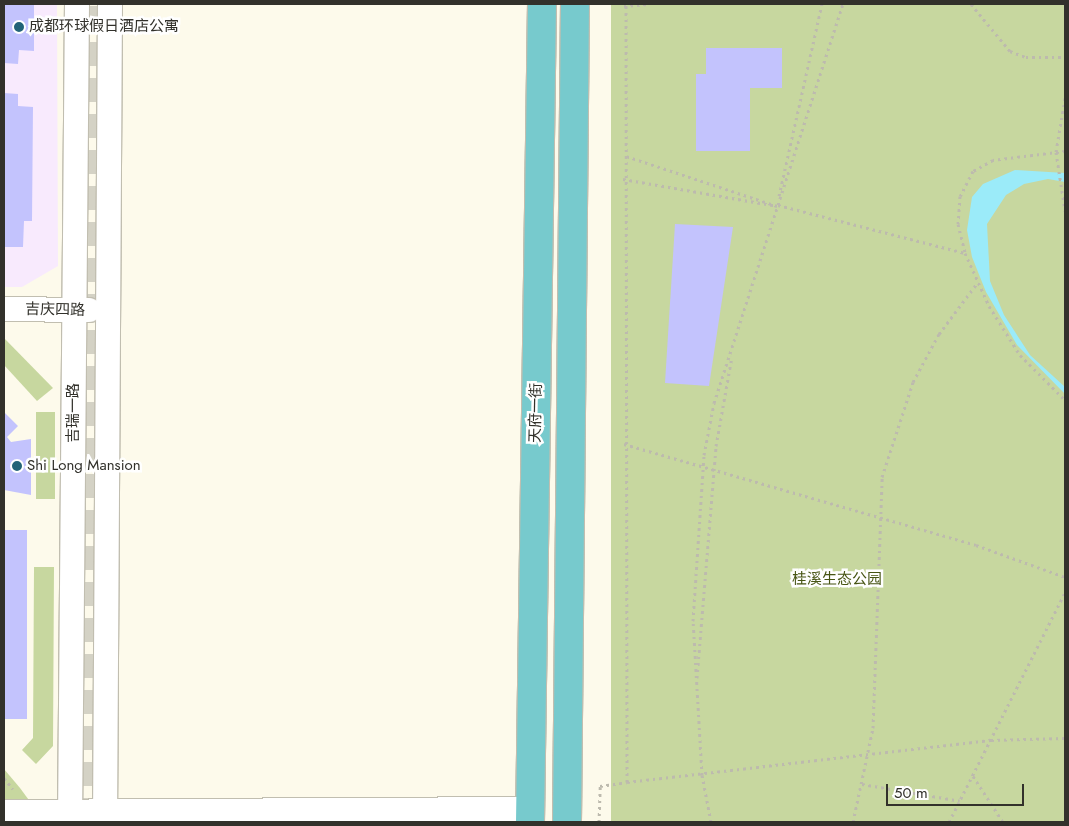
<!DOCTYPE html>
<meta charset="utf-8">
<style>
body{margin:0}
#map{position:relative;width:1069px;height:826px;overflow:hidden;background:#fdfaeb;font-family:Jost,"Noto Sans SC",sans-serif}
div>[style]{position:absolute}
.commercial>*{inset:0;background:#f8eafd}
.green>*{inset:0;background:#c7d79f;transform-origin:0 0}
.water>*{inset:0;background:#9bebf9}
.building>*{inset:0;background:#c3c3fd;transform-origin:0 0}
.minor-tunnel>*{height:24px;margin-top:-12px;transform-origin:0;background:repeating-linear-gradient(90deg,#d4d2c5 0 24px,transparent 0 36px)}
.path>*{height:3px;margin-top:-1.5px;transform-origin:0;background:repeating-linear-gradient(90deg,#bdbaae 0 2.5px,transparent 0 6.5px)}
.roads{filter:drop-shadow(1px 0 #c1beb0) drop-shadow(-1px 0 #c1beb0) drop-shadow(0 1px #c1beb0) drop-shadow(0 -1px #c1beb0)}
.minor>*{height:24px;margin:-12px;padding:0 12px;transform-origin:12px;border-radius:12px;background:#fff}
.major>*{height:28px;margin:-14px;padding:0 14px;transform-origin:14px;border-radius:14px;background:#77cacd}
.dots>*{width:14px;height:14px;translate:-50% -50%;box-sizing:border-box;border:2px solid #fff;border-radius:50%}
span{translate:-50% -50%;white-space:nowrap;text-align:center;line-height:1.15;-webkit-text-stroke:5px #fff;paint-order:stroke}
.poi-label{font-size:15px;color:#32312b}
.left{translate:0 -50%;text-align:left}
.street-label{font-size:15px;color:#32312b}
.park-label{font-size:15px;color:#475514}
.frame{position:absolute;inset:0;border:5px solid #32312b;pointer-events:none}
.scale{position:absolute;left:886px;top:784px;width:138px;height:22px;box-sizing:border-box;border:2px solid #32312b;border-top:0;padding-left:6px;font-size:15px;line-height:18px;white-space:nowrap;color:#32312b;-webkit-text-stroke:4px #fff;paint-order:stroke}
</style>
<div id="map">
<div class="commercial">
<i style="clip-path:polygon(4px 4px,57px 4px,58px 266px,22px 287px,4px 287px)"></i>
</div>
<div class="green">
<i style="left:611px;top:4px;width:454px;height:818px"></i>
<i style="clip-path:polygon(4px 338px,53px 388px,37px 401px,4px 365px)"></i>
<i style="left:36px;top:412px;width:19px;height:87px"></i>
<i style="clip-path:polygon(34px 567px,54px 567px,53px 746px,36px 764px,22px 750px,33px 738px)"></i>
<i style="clip-path:polygon(4px 769px,20px 788px,45px 822px,4px 822px)"></i>
</div>
<div class="water">
<i style="clip-path:polygon(1015px 170px,1065px 173px,1065px 182px,1048px 179px,1024px 184px,1006px 195px,987px 224px,990px 281px,1004px 315px,1030px 355px,1065px 387px,1065px 394px,1017px 345px,986px 292px,972px 257px,967px 230px,972px 197px,983px 184px)"></i>
</div>
<div class="building">
<i style="clip-path:polygon(4px 4px,34px 4px,34px 51px,19px 50px,18px 64px,4px 63px)"></i>
<i style="clip-path:polygon(706px 48px,782px 48px,782px 88px,750px 88px,750px 151px,696px 151px,696px 74px,706px 74px)"></i>
<i style="clip-path:polygon(4px 93px,18px 94px,18px 106px,33px 107px,32px 221px,24px 221px,23px 247px,4px 247px)"></i>
<i style="clip-path:polygon(675px 224px,733px 227px,709px 386px,665px 383px)"></i>
<i style="clip-path:polygon(4px 412px,18px 426px,7px 437px,11px 442px,31px 439px,31px 495px,4px 490px)"></i>
<i style="left:4px;top:530px;width:23px;height:189px"></i>
</div>
<div class="minor-tunnel">
<i style="left:90px;top:822px;width:818px;rotate:-89.58deg"></i>
</div>
<div class="path">
<i style="left:971px;top:4px;width:61px;rotate:50.3deg"></i>
<i style="left:1010px;top:51px;width:17px;rotate:21deg"></i>
<i style="left:1026px;top:57px;width:39px"></i>
<i style="left:624px;top:6px;width:24px;rotate:-5deg"></i>
<i style="left:1065px;top:98px;width:55px;rotate:99.5deg"></i>
<i style="left:1056px;top:152px;width:60px;rotate:81.3deg"></i>
<i style="left:1065px;top:151px;width:73px;rotate:172.9deg"></i>
<i style="left:993px;top:160px;width:23px;rotate:151deg"></i>
<i style="left:973px;top:171px;width:28px;rotate:117deg"></i>
<i style="left:960px;top:196px;width:28px;rotate:94deg"></i>
<i style="left:958px;top:224px;width:30px;rotate:76deg"></i>
<i style="left:965px;top:253px;width:58px;rotate:65.6deg"></i>
<i style="left:989px;top:306px;width:58px;rotate:57.7deg"></i>
<i style="left:1020px;top:355px;width:64px;rotate:45deg"></i>
<i style="left:623px;top:179px;width:156px;rotate:9.9deg"></i>
<i style="left:777px;top:206px;width:162px;rotate:-161.7deg"></i>
<i style="left:779px;top:196px;width:197px;rotate:-77.4deg"></i>
<i style="left:778px;top:205px;width:193px;rotate:14.4deg"></i>
<i style="left:624px;top:444px;width:366px;rotate:16deg"></i>
<i style="left:976px;top:545px;width:95px;rotate:19.8deg"></i>
<i style="left:697px;top:678px;width:233px;rotate:-85.3deg"></i>
<i style="left:716px;top:446px;width:91px;rotate:-79.9deg"></i>
<i style="left:973px;top:776px;width:55px;rotate:56.9deg"></i>
<i style="left:4px;top:778px;width:14px;rotate:51deg"></i>
<i style="left:627px;top:782px;width:366px;rotate:-6.6deg"></i>
<i style="left:991px;top:740px;width:74px;rotate:-1.5deg"></i>
<i style="left:862px;top:784px;width:99px;rotate:9.8deg"></i>
<i style="left:599px;top:822px;width:36px;rotate:-88deg"></i>
<i style="left:600px;top:786px;width:27px;rotate:-8deg"></i>
<i style="left:627px;top:782px;width:778px;rotate:-90.07deg"></i>
<i style="left:711px;top:822px;width:48px;rotate:-100.8deg"></i>
<i style="left:702px;top:775px;width:154px;rotate:-93.3deg"></i>
<i style="left:693px;top:621px;width:166px;rotate:-86.2deg"></i>
<i style="left:704px;top:455px;width:53px;rotate:-79.1deg"></i>
<i style="left:714px;top:403px;width:419px;rotate:-72.1deg"></i>
<i style="left:853px;top:822px;width:96px;rotate:-78deg"></i>
<i style="left:873px;top:728px;width:251px;rotate:-87.9deg"></i>
<i style="left:882px;top:477px;width:100px;rotate:-71.9deg"></i>
<i style="left:913px;top:382px;width:55px;rotate:-61.6deg"></i>
<i style="left:939px;top:334px;width:65px;rotate:-53.1deg"></i>
<i style="left:949px;top:822px;width:258px;rotate:-63.2deg"></i>
</div>
<div class="roads">
<div class="minor">
<i style="left:4px;top:309px;width:85px;rotate:0.7deg"></i>
<i style="left:4px;top:812px;width:526px;rotate:-0.33deg"></i>
<i style="left:70px;top:822px;width:818px;rotate:-89.51deg"></i>
<i style="left:105px;top:822px;width:818px;rotate:-89.65deg"></i>
</div>
<div class="major">
<i style="left:530px;top:822px;width:818px;rotate:-89.16deg"></i>
<i style="left:567px;top:822px;width:818px;rotate:-89.44deg"></i>
</div>
</div>
<div class="dots">
<i style="left:19px;top:27px;background:#226378"></i>
<i style="left:17px;top:466px;background:#226378"></i>
</div>
<div class="poi-label">
<span class="left" style="left:29px;top:27px">成都环球假日酒店公寓</span>
<span class="left" style="left:27px;top:466px">Shi Long Mansion</span>
</div>
<div class="street-label">
<span style="left:55px;top:310px;rotate:1deg">吉庆四路</span>
<span style="left:74px;top:413px;rotate:-90deg">吉瑞一路</span>
<span style="left:536px;top:413px;rotate:-89deg">天府一街</span>
</div>
<div class="park-label">
<span style="left:837px;top:580px">桂溪生态公园</span>
</div>
<div class="frame"></div>
<div class="scale">50 m</div>
</div>
